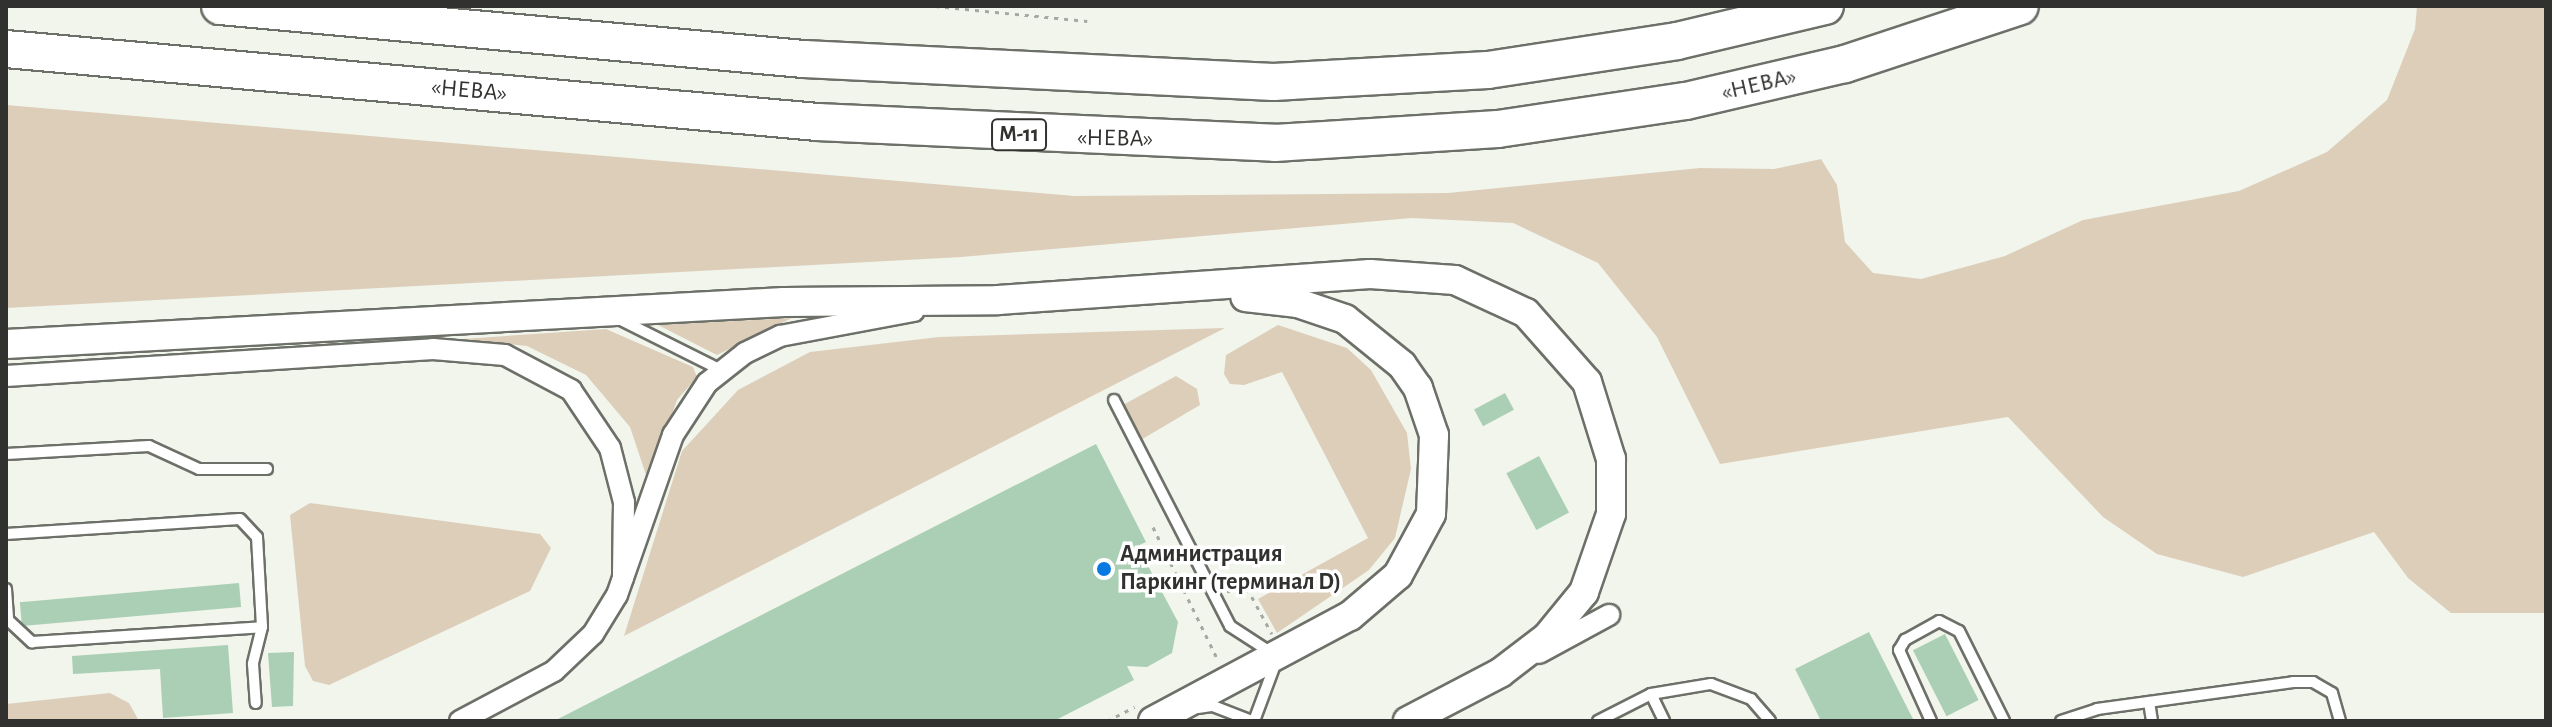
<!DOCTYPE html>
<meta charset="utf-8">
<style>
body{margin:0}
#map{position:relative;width:2552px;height:727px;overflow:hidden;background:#f1f5ec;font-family:"Alegreya Sans",sans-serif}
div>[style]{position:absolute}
.green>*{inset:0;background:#ddceba}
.building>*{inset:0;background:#abcfb4;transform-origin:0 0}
.path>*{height:3px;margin-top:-1.5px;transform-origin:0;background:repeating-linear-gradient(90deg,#a6a9a2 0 4px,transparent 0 10px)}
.roads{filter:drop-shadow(2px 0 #6d7068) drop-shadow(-2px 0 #6d7068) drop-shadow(0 2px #6d7068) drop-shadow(0 -2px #6d7068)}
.lane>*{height:10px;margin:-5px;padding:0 5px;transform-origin:5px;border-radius:5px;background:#fff}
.street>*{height:20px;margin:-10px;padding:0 10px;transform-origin:10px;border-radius:10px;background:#fff}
.secondary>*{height:28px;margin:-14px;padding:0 14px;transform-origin:14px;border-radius:14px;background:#fff}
.highway>*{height:36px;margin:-18px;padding:0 18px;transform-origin:18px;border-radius:18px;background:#fff}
.dots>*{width:22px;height:22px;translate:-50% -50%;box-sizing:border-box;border:4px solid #fff;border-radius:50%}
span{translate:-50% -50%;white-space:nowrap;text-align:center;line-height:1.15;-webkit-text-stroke:7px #fff;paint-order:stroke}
.shield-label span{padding:2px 6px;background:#fff;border:2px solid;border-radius:6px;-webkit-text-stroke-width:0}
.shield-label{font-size:22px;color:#31322f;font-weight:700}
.street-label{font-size:24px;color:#31322f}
.poi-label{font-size:24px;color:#31322f;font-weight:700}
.left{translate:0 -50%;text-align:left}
.frame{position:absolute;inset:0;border:8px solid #31322f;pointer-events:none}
</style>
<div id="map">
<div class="green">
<i style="clip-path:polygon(2417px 6px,2546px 6px,2546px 613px,2451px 613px,2408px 578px,2374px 532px,2243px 577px,2157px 554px,2103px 517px,2008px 417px,1720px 464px,1657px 337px,1598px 263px,1513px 223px,1412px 218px,961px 257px,6px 308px,6px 105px,1075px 196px,1448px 193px,1700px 168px,1774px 169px,1821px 159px,1837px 185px,1845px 242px,1873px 273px,1921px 279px,2005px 256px,2083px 220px,2239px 191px,2327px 152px,2387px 100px,2415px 29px)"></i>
<i style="clip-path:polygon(792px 318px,717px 355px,658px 325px)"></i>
<i style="clip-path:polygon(1278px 325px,1347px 348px,1371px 370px,1407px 433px,1411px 469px,1395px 538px,1369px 570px,1277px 633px,1258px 599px,1368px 538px,1282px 372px,1244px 385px,1230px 384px,1224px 374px,1226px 355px)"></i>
<i style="clip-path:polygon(1225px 328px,624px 636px,682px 451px,738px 390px,810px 352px,939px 337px)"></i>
<i style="clip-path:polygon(606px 329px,693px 367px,697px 377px,677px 400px,648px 481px,630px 427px,586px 375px,527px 346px,463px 339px)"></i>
<i style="clip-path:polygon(1176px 376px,1197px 389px,1200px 405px,1139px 441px,1121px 406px)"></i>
<i style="clip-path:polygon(310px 503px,540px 534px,551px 548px,530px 591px,329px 685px,313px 681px,305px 666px,290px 515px)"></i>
<i style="clip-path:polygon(110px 693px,129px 703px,139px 721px,6px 721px,6px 704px)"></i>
</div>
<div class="building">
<i style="left:1505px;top:393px;width:19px;height:35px;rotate:62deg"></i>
<i style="clip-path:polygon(1096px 444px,1146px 542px,1126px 551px,1147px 564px,1178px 622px,1172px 653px,1147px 667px,1127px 666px,1134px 680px,1054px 721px,554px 721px)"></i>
<i style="left:1539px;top:456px;width:64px;height:37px;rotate:62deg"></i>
<i style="left:239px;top:583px;width:24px;height:220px;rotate:85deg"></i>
<i style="clip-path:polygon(1869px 632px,1914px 721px,1821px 721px,1795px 669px)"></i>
<i style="left:1945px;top:634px;width:74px;height:36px;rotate:63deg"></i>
<i style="clip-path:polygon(228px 645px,233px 713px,163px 718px,160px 669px,73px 674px,72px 656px)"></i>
<i style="clip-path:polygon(294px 652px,293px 706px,272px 707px,268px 653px)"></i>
</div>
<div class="path">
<i style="left:935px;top:6px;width:153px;rotate:5.6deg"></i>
<i style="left:1153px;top:527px;width:148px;rotate:64deg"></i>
<i style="left:1247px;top:588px;width:52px;rotate:61.5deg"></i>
<i style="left:1227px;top:592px;width:20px;rotate:-30deg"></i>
<i style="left:1107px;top:721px;width:31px;rotate:-27deg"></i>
</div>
<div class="roads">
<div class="lane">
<i style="left:619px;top:319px;width:114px;rotate:26.6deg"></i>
<i style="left:1114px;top:400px;width:254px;rotate:62.8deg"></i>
<i style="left:1230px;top:626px;width:48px;rotate:33deg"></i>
<i style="left:6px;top:454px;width:143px;rotate:-3.2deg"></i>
<i style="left:149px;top:446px;width:55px;rotate:24.7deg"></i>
<i style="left:199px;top:469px;width:68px"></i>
<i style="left:6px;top:534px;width:234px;rotate:-3.7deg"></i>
<i style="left:240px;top:519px;width:25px;rotate:47deg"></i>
<i style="left:257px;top:537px;width:90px;rotate:86.8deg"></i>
<i style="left:262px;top:627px;width:38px;rotate:104deg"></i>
<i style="left:253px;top:664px;width:39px;rotate:86deg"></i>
<i style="left:6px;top:589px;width:31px;rotate:86deg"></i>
<i style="left:8px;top:620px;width:33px;rotate:43deg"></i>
<i style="left:32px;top:642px;width:230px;rotate:-3.7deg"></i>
<i style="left:1651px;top:694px;width:61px;rotate:-9.5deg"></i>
<i style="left:1711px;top:684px;width:43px;rotate:20.6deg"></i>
<i style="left:1751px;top:699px;width:29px;rotate:49deg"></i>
<i style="left:2149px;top:702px;width:19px;rotate:81deg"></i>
<i style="left:1198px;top:708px;width:15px;rotate:-8deg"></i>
<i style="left:1213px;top:706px;width:42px;rotate:21deg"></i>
<i style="left:1254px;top:721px;width:63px;rotate:-69.6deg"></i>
<i style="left:1598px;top:721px;width:59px;rotate:-27deg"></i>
<i style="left:1651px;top:694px;width:30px;rotate:64deg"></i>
<i style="left:1931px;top:721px;width:78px;rotate:-114.3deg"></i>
<i style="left:1899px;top:650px;width:12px;rotate:-59deg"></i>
<i style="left:1905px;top:640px;width:39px;rotate:-29deg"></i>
<i style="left:1939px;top:621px;width:22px;rotate:27deg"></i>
<i style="left:1959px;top:631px;width:101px;rotate:63.4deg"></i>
<i style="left:2061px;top:721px;width:38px;rotate:-18deg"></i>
<i style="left:2097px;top:709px;width:198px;rotate:-7.8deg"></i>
<i style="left:2293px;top:682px;width:20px"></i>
<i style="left:2313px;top:682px;width:22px;rotate:30deg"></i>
<i style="left:2332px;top:693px;width:29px;rotate:74deg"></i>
</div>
<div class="street">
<i style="left:6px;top:376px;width:428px;rotate:-3.6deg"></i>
<i style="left:433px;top:349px;width:72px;rotate:4.8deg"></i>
<i style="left:505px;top:355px;width:75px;rotate:27.9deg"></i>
<i style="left:571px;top:390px;width:70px;rotate:56.1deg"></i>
<i style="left:610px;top:448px;width:56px;rotate:75.5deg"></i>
<i style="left:624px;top:502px;width:76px;rotate:90.8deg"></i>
<i style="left:1539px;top:653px;width:80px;rotate:-28.5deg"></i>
<i style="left:460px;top:721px;width:106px;rotate:-28deg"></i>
<i style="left:554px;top:671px;width:54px;rotate:-43.5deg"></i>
<i style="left:593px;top:634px;width:46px;rotate:-58.4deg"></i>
<i style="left:617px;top:595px;width:170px;rotate:-70.7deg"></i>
<i style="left:673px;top:435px;width:62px;rotate:-56.8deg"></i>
<i style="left:707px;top:383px;width:48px;rotate:-38.3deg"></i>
<i style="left:745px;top:353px;width:39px;rotate:-26deg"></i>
<i style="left:780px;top:336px;width:136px;rotate:-10.6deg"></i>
</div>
<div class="secondary">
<i style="left:6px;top:344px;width:779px;rotate:-3.09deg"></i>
<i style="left:784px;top:302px;width:214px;rotate:-0.5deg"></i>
<i style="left:998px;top:300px;width:373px;rotate:-4deg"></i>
<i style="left:1370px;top:274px;width:85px;rotate:4deg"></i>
<i style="left:1455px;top:280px;width:78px;rotate:24.9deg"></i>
<i style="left:1526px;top:313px;width:92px;rotate:48.5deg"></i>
<i style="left:1587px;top:382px;width:81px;rotate:72.7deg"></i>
<i style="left:1611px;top:459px;width:55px;rotate:90deg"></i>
<i style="left:1611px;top:514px;width:83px;rotate:109.1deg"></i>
<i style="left:1584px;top:592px;width:58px;rotate:129.4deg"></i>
<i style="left:1547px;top:637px;width:59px;rotate:142.5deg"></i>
<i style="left:1500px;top:673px;width:104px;rotate:152.4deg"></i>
<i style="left:1153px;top:721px;width:223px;rotate:-28.1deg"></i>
<i style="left:1350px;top:616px;width:63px;rotate:-40.5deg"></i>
<i style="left:1398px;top:575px;width:69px;rotate:-61.6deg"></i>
<i style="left:1431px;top:514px;width:79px;rotate:-87.8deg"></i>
<i style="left:1434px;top:435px;width:50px;rotate:-108.8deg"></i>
<i style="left:1418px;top:388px;width:28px;rotate:-125deg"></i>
<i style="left:1402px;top:365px;width:73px;rotate:-141.1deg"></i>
<i style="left:1345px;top:319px;width:50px;rotate:-161.2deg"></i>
<i style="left:1298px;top:303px;width:53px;rotate:-173.5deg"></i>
</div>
<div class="highway">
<i style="left:220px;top:6px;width:586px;rotate:5.19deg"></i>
<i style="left:804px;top:59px;width:470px;rotate:2.8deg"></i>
<i style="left:1273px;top:82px;width:215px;rotate:-3.2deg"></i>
<i style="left:1488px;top:70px;width:191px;rotate:-8.7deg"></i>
<i style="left:1677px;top:41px;width:152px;rotate:-13.3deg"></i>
<i style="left:6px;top:49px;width:814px;rotate:5.14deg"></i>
<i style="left:817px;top:122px;width:458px;rotate:2.6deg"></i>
<i style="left:1275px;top:143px;width:223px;rotate:-3.6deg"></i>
<i style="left:1498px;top:129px;width:190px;rotate:-8.5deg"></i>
<i style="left:1686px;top:101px;width:163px;rotate:-13.1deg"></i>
<i style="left:1845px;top:64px;width:184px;rotate:-18.3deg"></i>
</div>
</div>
<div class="dots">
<i style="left:1104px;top:569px;background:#097ae1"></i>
</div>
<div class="shield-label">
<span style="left:1019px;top:135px">М-11</span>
</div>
<div class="street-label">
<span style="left:1759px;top:85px;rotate:-13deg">«НЕВА»</span>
<span style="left:469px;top:91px;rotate:5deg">«НЕВА»</span>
<span style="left:1115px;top:139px;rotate:1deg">«НЕВА»</span>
</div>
<div class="poi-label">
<span class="left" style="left:1120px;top:569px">Администрация<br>Паркинг (терминал D)</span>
</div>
<div class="frame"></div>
</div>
